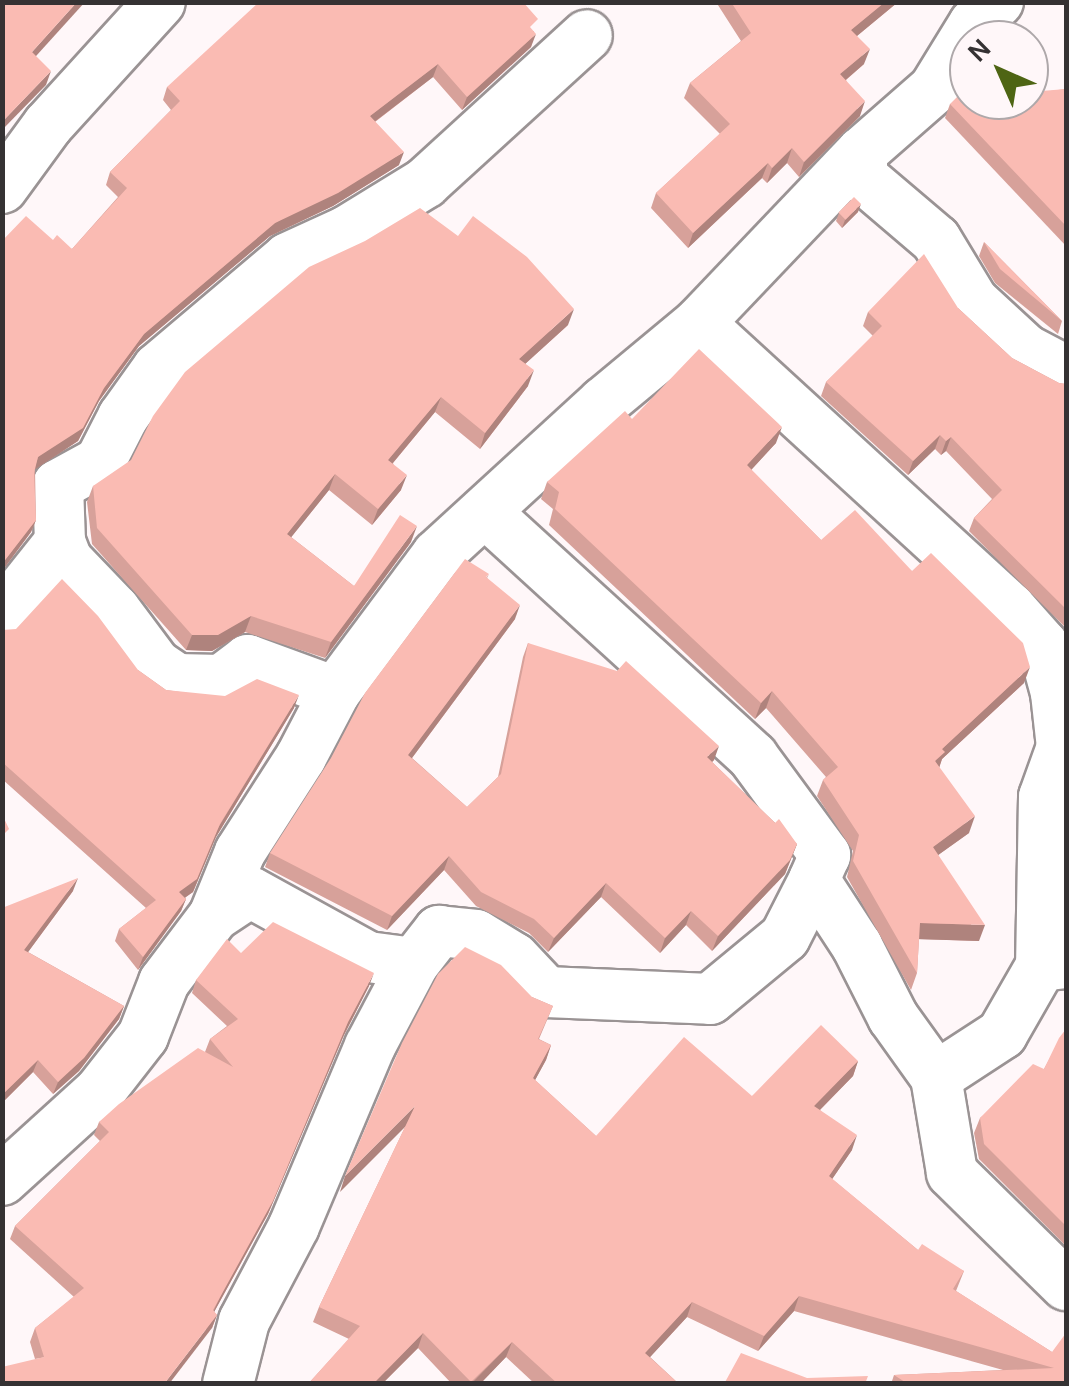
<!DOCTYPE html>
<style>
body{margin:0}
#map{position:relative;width:1069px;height:1386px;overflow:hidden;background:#fff7f9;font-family:Karla,sans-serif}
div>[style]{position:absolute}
.roads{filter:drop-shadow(2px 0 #9a9394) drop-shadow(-2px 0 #9a9394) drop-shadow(0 2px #9a9394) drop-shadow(0 -2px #9a9394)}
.minor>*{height:50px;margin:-25px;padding:0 25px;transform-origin:25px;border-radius:25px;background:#fff}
.wall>*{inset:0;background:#d7a19a}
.shaded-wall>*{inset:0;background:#af837d}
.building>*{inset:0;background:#fabbb3;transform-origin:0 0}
span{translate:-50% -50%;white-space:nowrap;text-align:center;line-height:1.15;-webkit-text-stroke:10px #fff7f9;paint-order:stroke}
.frame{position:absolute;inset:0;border:5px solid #353233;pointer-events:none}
.north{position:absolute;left:949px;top:20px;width:100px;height:100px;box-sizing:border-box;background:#fff7f9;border:2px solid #aea8aa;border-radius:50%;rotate:315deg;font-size:28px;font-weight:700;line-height:40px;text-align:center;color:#353233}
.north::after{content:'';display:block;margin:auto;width:35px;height:45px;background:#4e6514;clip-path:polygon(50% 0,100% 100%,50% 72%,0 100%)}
</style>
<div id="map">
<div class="roads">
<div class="minor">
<i style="left:862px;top:152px;width:25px;rotate:90deg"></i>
<i style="left:862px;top:177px;width:97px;rotate:40.4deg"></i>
<i style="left:936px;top:240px;width:71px;rotate:58.8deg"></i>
<i style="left:973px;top:301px;width:72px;rotate:42.8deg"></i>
<i style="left:1026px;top:350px;width:45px;rotate:27.7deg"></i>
<i style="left:2px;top:188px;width:78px;rotate:-53.9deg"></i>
<i style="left:48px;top:125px;width:166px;rotate:-47.7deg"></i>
<i style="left:699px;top:323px;width:422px;rotate:42.5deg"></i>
<i style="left:1010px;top:608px;width:50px;rotate:48.3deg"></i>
<i style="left:1043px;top:645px;width:50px;rotate:74.8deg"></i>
<i style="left:1056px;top:693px;width:54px;rotate:83.7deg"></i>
<i style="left:1062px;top:747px;width:53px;rotate:109.8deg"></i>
<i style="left:1044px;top:797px;width:169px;rotate:91deg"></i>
<i style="left:485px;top:512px;width:363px;rotate:42.4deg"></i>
<i style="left:753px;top:757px;width:122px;rotate:53.7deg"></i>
<i style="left:825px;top:855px;width:27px;rotate:114deg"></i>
<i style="left:814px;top:880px;width:79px;rotate:56.9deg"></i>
<i style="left:857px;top:946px;width:80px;rotate:63.1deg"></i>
<i style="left:893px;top:1017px;width:74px;rotate:54.4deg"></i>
<i style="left:936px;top:1077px;width:97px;rotate:80.5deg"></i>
<i style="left:952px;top:1173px;width:160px;rotate:44.5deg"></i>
<i style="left:2px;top:615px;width:93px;rotate:-51.5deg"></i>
<i style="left:335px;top:692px;width:93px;rotate:-159.8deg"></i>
<i style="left:248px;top:660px;width:34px;rotate:143deg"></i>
<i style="left:221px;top:680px;width:44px;rotate:-178.7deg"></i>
<i style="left:177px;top:679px;width:25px;rotate:-146deg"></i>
<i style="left:156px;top:665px;width:69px;rotate:-126.7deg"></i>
<i style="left:115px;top:610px;width:69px;rotate:-133.8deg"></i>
<i style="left:67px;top:560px;width:19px;rotate:-111deg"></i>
<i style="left:60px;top:542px;width:57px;rotate:-92deg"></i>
<i style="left:58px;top:485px;width:48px;rotate:-28.7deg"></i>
<i style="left:100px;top:462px;width:51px;rotate:-62.9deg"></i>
<i style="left:123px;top:417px;width:60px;rotate:-54.5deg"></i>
<i style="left:158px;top:368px;width:170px;rotate:-40.2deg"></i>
<i style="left:288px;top:258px;width:65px;rotate:-24.6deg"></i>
<i style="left:347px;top:231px;width:92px;rotate:-31.6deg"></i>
<i style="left:425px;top:183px;width:219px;rotate:-42.4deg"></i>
<i style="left:214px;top:916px;width:43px;rotate:-33.7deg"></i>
<i style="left:250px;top:892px;width:135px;rotate:28.8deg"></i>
<i style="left:368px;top:957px;width:46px;rotate:7.4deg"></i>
<i style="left:414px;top:963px;width:41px;rotate:-52deg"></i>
<i style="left:439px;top:931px;width:37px;rotate:6deg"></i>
<i style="left:476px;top:935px;width:44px;rotate:31.2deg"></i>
<i style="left:514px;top:958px;width:47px;rotate:46.7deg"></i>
<i style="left:546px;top:992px;width:164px;rotate:2.4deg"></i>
<i style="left:710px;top:999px;width:97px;rotate:-39.6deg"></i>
<i style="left:785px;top:937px;width:64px;rotate:-63deg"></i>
<i style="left:936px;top:1077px;width:79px;rotate:-33.1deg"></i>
<i style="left:1002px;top:1034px;width:78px;rotate:-60.2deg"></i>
<i style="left:1041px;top:966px;width:25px;rotate:-7deg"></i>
<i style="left:2px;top:1180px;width:132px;rotate:-42.2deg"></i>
<i style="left:100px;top:1091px;width:70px;rotate:-52deg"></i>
<i style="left:143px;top:1036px;width:58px;rotate:-68.7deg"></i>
<i style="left:164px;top:982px;width:83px;rotate:-52.9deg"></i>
<i style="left:214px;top:916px;width:69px;rotate:-67.9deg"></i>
<i style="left:240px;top:852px;width:113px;rotate:-57.3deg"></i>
<i style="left:301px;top:757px;width:73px;rotate:-62.4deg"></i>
<i style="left:335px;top:692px;width:171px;rotate:-53.3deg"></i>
<i style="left:437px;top:555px;width:226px;rotate:-42.5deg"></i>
<i style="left:604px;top:402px;width:124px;rotate:-39.7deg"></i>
<i style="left:699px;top:323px;width:236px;rotate:-46.4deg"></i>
<i style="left:862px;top:152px;width:96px;rotate:-41.2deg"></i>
<i style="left:934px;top:89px;width:76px;rotate:-58.4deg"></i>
<i style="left:974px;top:24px;width:33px;rotate:-43deg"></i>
<i style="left:228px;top:1384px;width:65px;rotate:-75.7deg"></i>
<i style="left:244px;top:1321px;width:107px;rotate:-62.2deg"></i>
<i style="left:294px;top:1226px;width:195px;rotate:-67.1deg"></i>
<i style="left:370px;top:1046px;width:94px;rotate:-62.1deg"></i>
</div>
</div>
<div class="wall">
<i style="clip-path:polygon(716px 2px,898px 2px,857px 36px,864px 64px,846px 80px,860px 116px,799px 177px,787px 163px,767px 183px,762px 178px,688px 248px,651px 208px,656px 193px,720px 134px,684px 98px,690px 83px,741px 41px)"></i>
<i style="clip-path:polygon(534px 31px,531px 47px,462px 110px,433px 77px,375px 122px,399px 165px,333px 206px,270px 236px,139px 346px,99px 401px,78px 441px,35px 469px,36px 520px,31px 532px,2px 571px,53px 240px,72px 249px,118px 197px,106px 185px,110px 172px,171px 110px,163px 100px,167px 87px)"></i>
<i style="clip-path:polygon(1066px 89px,1066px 246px,945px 118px,950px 104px)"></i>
<i style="clip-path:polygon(858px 212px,842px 228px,836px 221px,839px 213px)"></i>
<i style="clip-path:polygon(984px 242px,1062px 321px,1058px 334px,995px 283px,979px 256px)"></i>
<i style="clip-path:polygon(958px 308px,1012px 358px,1059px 383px,1066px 384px,1066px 632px,1064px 626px,969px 531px,974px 518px,992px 499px,946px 451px,941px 455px,935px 449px,908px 475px,821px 396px,826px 382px,873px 336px,863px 326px,868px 312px)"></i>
<i style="clip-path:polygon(568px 325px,525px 364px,528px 386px,480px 449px,435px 412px,393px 463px,401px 490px,372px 525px,329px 490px,291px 537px,354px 586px,411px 542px,325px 658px,245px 632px,212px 651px,186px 650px,92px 544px,87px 502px,93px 486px)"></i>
<i style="clip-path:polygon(632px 419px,776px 443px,751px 470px,821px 540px,912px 571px,1024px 683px,942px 759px,939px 768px,969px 833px,938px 855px,979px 941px,919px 939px,917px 973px,911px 990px,847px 877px,853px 851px,817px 796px,823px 780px,826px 777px,766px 708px,755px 719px,549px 525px,553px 509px,541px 499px,547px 482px)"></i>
<i style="clip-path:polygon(489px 574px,487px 578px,515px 619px,412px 758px,467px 807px,498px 777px,523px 657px,528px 643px,714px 760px,712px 762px,797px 844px,785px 874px,712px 951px,686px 925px,660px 953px,601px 897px,548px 952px,529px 933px,476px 906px,444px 870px,387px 930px,265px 867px,270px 853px)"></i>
<i style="clip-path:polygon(2px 630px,138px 670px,166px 690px,294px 708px,216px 837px,193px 892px,185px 897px,186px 899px,181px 911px,138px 970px,115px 941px,119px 929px,146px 908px,2px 779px)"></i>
<i style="clip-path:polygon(73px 891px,28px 952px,124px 1006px,119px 1019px,79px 1071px,53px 1094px,33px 1072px,2px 1103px,2px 908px)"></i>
<i style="clip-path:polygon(241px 953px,369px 986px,344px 1035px,268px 1214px,214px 1312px,217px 1315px,212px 1328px,35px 1359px,30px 1342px,35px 1328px,74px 1297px,10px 1239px,15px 1226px,100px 1141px,94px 1135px,99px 1122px,205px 1052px,210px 1039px,227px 1026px,192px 993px,196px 980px)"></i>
<i style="clip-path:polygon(532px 997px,553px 1006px,539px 1039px,551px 1045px,546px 1060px,535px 1080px,596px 1136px,752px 1096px,858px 1061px,853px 1076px,820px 1110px,852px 1150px,832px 1179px,918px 1250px,964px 1271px,956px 1291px,1052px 1352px,1066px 1384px,891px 1384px,894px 1375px,1003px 1370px,794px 1311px,758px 1351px,687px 1317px,650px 1357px,679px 1384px,535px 1384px,506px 1357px,480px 1384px,452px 1384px,418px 1348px,382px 1384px,308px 1384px,349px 1339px,313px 1322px,319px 1307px,406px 1125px,340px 1192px)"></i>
<i style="clip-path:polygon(1066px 1029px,1066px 1246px,979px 1159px,974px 1133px,980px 1118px,1044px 1069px)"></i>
</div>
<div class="shaded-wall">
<i style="clip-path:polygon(77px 2px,85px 2px,27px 66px,32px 52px)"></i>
<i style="clip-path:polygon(885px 2px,898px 2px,846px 45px,851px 30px)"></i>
<i style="clip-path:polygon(536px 34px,531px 47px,462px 110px,467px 97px)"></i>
<i style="clip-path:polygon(870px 49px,864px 64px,835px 89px,840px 74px)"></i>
<i style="clip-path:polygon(438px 64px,433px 77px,365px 129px,370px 116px)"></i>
<i style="clip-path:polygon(51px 71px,46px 85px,2px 130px,2px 122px)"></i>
<i style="clip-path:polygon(865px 101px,860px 116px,799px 177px,804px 162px)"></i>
<i style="clip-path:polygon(792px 148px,787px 163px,767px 183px,772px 168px)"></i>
<i style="clip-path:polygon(404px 152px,399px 165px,333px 206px,270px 236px,139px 346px,99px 401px,78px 441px,34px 470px,38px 457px,104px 388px,144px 334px,275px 223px)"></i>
<i style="clip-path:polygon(768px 163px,762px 178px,688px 248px,693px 233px)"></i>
<i style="clip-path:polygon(861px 204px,858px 212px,842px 228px,845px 220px)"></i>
<i style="clip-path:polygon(574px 309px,568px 325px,513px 375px,519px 359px)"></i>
<i style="clip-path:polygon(534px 370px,528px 386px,480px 449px,485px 433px)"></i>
<i style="clip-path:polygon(441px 397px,435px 412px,382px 476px,388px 460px)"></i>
<i style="clip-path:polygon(782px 427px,776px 443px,741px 481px,747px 465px)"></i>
<i style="clip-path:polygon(940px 435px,935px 449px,908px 475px,913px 461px)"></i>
<i style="clip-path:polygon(951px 437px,946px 451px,941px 455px,946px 441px)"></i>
<i style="clip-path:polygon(335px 474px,329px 490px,281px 550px,287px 534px)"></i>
<i style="clip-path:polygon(407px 475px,401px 490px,372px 525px,378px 509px)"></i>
<i style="clip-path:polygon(36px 520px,31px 532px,2px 571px,2px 564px)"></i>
<i style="clip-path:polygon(417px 526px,411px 542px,325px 658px,331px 642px)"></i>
<i style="clip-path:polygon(520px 605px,515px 619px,403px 770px,408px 755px)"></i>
<i style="clip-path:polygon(251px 616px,245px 632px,212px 651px,186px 650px,192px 635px)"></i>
<i style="clip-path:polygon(1030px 667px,1024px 683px,942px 759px,939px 768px,935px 761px,942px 749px)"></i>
<i style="clip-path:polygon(772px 691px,766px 708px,755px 719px,761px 703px)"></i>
<i style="clip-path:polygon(299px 695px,294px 708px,216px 837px,193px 892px,175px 905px,179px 892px)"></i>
<i style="clip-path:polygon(719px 746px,714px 760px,702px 772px,707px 757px)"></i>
<i style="clip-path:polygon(975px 816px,969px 833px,927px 863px,933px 847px)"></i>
<i style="clip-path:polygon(797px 844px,785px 874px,712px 951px,718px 936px)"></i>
<i style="clip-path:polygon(449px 856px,444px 870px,387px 930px,392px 916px)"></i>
<i style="clip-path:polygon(78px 878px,73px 891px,20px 963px,24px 950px)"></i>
<i style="clip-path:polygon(606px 883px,601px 897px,548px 952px,554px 938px)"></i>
<i style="clip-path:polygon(186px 899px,181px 911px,138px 970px,143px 957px)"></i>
<i style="clip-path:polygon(691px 911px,686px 925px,660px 953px,665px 938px)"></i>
<i style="clip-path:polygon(920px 923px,985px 925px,979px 941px,914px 939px)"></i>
<i style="clip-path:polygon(374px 973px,369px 986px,344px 1035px,268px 1214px,208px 1323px,348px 1022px)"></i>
<i style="clip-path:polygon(124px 1006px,119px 1019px,79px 1071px,53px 1094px,58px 1082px)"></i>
<i style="clip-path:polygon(551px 1045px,546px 1060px,528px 1093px,533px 1078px)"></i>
<i style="clip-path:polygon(38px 1060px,33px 1072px,2px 1103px,2px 1095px)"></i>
<i style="clip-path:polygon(858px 1061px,853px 1076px,809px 1121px,814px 1106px)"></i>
<i style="clip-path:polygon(415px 1106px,410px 1122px,340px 1192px,345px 1176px)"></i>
<i style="clip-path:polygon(857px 1135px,852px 1150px,824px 1191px,829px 1176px)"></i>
<i style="clip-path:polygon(799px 1296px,794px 1311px,758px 1351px,764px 1336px)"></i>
<i style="clip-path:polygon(692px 1302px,687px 1317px,640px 1368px,645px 1353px)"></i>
<i style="clip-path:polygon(217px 1315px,212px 1328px,169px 1384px,164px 1384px)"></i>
<i style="clip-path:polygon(423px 1333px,418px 1348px,382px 1384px,373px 1384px)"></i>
<i style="clip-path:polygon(512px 1342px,506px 1357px,480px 1384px,471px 1384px)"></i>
</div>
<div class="building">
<i style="clip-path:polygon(2px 2px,77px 2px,32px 52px,51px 71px,2px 122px)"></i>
<i style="clip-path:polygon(259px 2px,523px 2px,538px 19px,530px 27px,536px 34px,467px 97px,438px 64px,370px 116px,404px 152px,338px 193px,275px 223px,144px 334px,104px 388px,83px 428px,38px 457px,34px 473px,36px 520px,2px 564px,2px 241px,26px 216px,53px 240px,57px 235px,72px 249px,127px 188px,110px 172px,180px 101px,167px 87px)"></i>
<i style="clip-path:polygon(731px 2px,885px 2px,851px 30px,870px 49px,840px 74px,865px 101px,804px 162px,792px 148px,772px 168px,768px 163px,693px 233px,656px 193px,730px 124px,690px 83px,751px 33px)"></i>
<i style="clip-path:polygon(1066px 89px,1066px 226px,950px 104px,957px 97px,969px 96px,969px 100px,1029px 100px,1029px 92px)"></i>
<i style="left:854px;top:197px;width:10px;height:22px;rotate:45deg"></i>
<i style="clip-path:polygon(420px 208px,458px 236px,473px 216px,527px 257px,574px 309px,519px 359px,534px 370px,485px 433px,441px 397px,388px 460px,407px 475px,378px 509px,335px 474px,287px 534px,354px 586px,400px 515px,417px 526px,331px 642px,251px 616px,218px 635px,192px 635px,97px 528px,93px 486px,131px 460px,153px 416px,185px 372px,309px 267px,365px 241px)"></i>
<i style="clip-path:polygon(984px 242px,1062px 321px,1000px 269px)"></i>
<i style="clip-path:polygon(924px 254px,958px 308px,1012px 358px,1059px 383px,1066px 384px,1066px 609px,974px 518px,1002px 490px,951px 437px,946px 441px,940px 435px,913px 461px,826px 382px,882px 326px,868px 312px)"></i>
<i style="clip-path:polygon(699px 349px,782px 427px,747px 465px,821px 540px,855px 510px,912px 571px,931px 553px,1023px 643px,1030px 667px,942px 749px,945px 752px,935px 761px,975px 816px,933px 847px,985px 925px,920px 923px,917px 973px,853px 861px,859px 835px,823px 780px,838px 767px,772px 691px,761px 703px,555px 509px,559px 492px,547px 482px,625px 411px,632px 419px)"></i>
<i style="clip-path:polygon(465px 559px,489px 574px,486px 577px,520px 605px,408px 755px,467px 807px,501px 774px,528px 643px,617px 671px,626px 661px,719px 746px,707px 757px,775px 823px,779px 819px,797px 844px,790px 860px,718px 936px,691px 911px,665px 938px,606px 883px,554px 938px,534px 919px,481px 892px,449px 856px,392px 916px,270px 853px,331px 758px,365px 693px)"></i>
<i style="clip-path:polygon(62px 579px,98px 616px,138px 670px,166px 690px,225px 696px,257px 679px,299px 695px,220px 824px,197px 879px,179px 892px,186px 899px,143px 957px,119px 929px,156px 900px,2px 762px,2px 630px,16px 629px)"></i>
<i style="clip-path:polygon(2px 814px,9px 829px,2px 836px)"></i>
<i style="clip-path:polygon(78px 878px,24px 950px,124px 1006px,84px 1058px,58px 1082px,38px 1060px,2px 1095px,2px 908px)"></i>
<i style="clip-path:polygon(273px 922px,374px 973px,348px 1022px,273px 1201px,213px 1310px,217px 1315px,164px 1384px,2px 1384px,2px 1367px,44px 1357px,35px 1328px,84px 1288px,15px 1226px,109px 1132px,99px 1122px,119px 1104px,198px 1048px,233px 1067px,210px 1039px,238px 1019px,196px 980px,227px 939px,241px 953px)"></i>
<i style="clip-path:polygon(465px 947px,501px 965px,532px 997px,553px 1006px,538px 1039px,551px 1045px,533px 1078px,596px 1136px,684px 1037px,752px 1096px,821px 1025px,858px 1061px,814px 1106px,857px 1135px,829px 1176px,918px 1250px,922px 1244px,964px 1271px,953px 1289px,1052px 1352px,1066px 1333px,1066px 1384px,908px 1384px,894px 1375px,1054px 1368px,799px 1296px,764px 1336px,692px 1302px,645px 1353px,679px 1384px,558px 1384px,512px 1342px,471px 1382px,423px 1333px,373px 1384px,308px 1384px,360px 1326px,319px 1307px,415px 1106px,345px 1176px,402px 1043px,438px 974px)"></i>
<i style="clip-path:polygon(1066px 1029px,1066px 1226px,984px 1144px,980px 1118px,1033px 1064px,1044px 1069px,1059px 1038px)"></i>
<i style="clip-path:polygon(741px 1353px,807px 1378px,868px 1376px,865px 1384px,724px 1384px)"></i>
</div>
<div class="frame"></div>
<div class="north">N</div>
</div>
